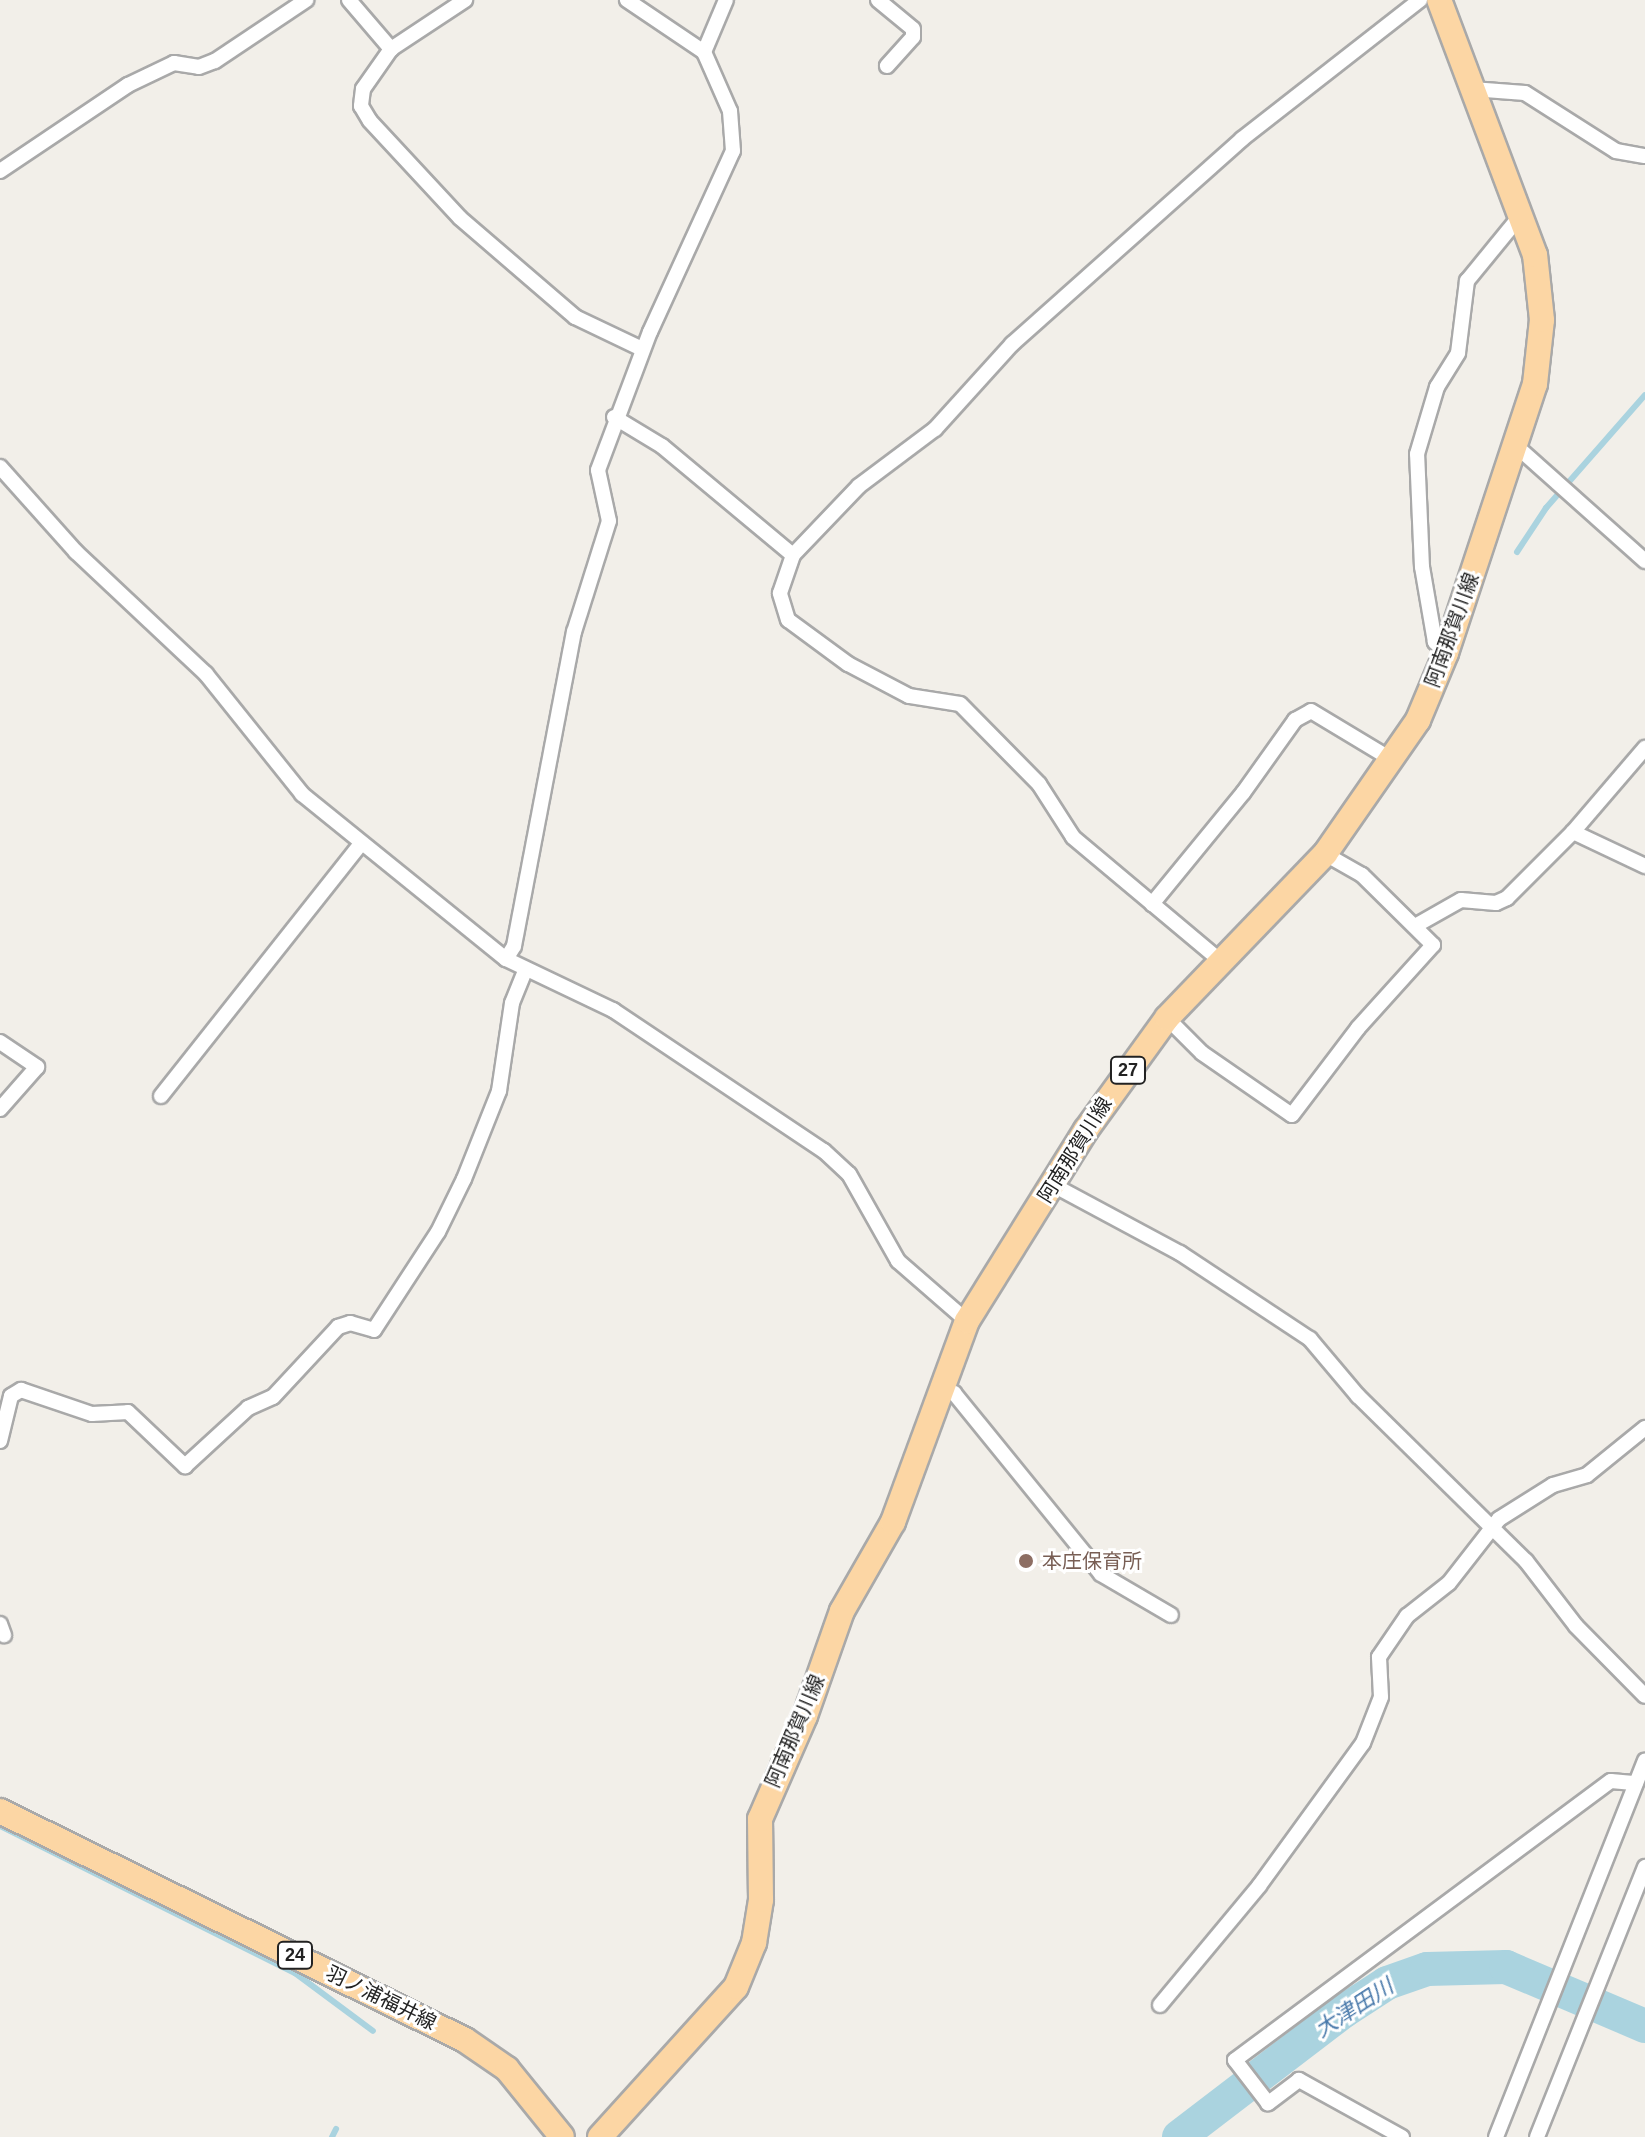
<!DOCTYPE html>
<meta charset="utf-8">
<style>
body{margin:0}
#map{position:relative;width:1645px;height:2137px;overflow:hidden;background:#f2efe9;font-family:Arial,"Noto Sans JP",sans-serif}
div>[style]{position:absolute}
.stream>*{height:6px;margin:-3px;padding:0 3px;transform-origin:3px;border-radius:3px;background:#aad3df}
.river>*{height:34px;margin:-17px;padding:0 17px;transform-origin:17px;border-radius:17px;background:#aad3df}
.roads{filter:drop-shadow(2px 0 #a9a9a9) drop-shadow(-2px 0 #a9a9a9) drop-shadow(0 2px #a9a9a9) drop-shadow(0 -2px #a9a9a9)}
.street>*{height:14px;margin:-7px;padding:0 7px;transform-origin:7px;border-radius:7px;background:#fff}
.primary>*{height:24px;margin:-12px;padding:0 12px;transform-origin:12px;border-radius:12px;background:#fcd6a4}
.dots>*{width:22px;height:22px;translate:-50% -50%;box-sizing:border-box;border:4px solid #fff;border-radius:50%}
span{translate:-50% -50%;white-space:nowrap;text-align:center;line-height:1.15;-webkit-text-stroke:6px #fff;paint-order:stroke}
.shield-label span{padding:2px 6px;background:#fff;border:2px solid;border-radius:6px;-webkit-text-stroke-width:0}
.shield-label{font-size:18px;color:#222;font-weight:700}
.street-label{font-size:20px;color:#222}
.education-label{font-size:20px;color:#785e54}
.left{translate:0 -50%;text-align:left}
.water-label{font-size:22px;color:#4a7aab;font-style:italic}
</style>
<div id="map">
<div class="stream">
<i style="left:1517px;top:552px;width:53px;rotate:-56.6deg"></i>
<i style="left:1546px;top:508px;width:150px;rotate:-48.8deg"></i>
<i style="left:0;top:1826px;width:330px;rotate:26.5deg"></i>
<i style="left:295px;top:1973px;width:97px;rotate:36.6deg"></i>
<i style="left:332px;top:2137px;width:9px;rotate:-63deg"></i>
</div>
<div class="river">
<i style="left:1179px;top:2137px;width:208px;rotate:-37.4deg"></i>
<i style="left:1344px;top:2011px;width:51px;rotate:-33.1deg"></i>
<i style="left:1387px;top:1983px;width:42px;rotate:-19.3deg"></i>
<i style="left:1427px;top:1969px;width:79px;rotate:-1.5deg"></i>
<i style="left:1506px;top:1967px;width:151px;rotate:23deg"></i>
</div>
<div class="roads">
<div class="street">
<i style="left:349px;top:0;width:65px;rotate:49.4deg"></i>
<i style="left:391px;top:49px;width:89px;rotate:-33.5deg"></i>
<i style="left:878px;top:0;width:45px;rotate:39.6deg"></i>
<i style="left:913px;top:29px;width:8px;rotate:90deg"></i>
<i style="left:913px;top:37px;width:39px;rotate:132deg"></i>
<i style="left:391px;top:49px;width:49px;rotate:125deg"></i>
<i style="left:363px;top:89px;width:17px;rotate:97deg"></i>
<i style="left:361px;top:106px;width:17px;rotate:59deg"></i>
<i style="left:370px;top:121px;width:132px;rotate:47.1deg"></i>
<i style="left:460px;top:218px;width:152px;rotate:40.7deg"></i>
<i style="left:575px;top:317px;width:74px;rotate:25.5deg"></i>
<i style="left:704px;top:52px;width:56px;rotate:-67.1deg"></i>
<i style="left:1472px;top:89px;width:53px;rotate:4.3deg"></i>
<i style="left:1525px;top:93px;width:108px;rotate:32.5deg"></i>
<i style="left:1616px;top:151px;width:29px;rotate:10deg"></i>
<i style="left:0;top:171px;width:154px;rotate:-33.9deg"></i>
<i style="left:128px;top:85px;width:51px;rotate:-25.6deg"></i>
<i style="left:174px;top:63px;width:25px;rotate:9deg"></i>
<i style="left:199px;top:67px;width:17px;rotate:-21deg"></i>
<i style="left:215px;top:61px;width:110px;rotate:-33.8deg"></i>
<i style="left:614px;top:417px;width:56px;rotate:31.1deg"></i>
<i style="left:662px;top:446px;width:170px;rotate:39.8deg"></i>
<i style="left:1516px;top:446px;width:173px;rotate:41.7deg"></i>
<i style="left:0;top:467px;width:114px;rotate:48.2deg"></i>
<i style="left:76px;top:552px;width:178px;rotate:43.2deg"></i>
<i style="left:206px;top:674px;width:154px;rotate:51.3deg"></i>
<i style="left:302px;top:794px;width:262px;rotate:39deg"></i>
<i style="left:506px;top:959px;width:119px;rotate:25.5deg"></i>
<i style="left:613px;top:1010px;width:254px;rotate:33.8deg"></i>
<i style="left:824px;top:1151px;width:34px;rotate:43deg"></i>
<i style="left:849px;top:1174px;width:100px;rotate:60.6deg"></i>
<i style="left:898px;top:1261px;width:91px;rotate:41deg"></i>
<i style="left:1446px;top:653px;width:16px;rotate:-135deg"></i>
<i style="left:1435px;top:642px;width:76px;rotate:-99.8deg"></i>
<i style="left:1422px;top:567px;width:113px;rotate:-92.5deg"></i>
<i style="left:1417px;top:454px;width:70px;rotate:-73.4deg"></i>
<i style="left:1437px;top:387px;width:40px;rotate:-58deg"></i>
<i style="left:1458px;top:353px;width:73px;rotate:-82.9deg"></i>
<i style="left:1467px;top:281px;width:85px;rotate:-50.7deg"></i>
<i style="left:1573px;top:832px;width:80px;rotate:25.3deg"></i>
<i style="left:1152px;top:904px;width:144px;rotate:-50.7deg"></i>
<i style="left:1243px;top:793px;width:90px;rotate:-54.5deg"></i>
<i style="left:1295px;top:720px;width:18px;rotate:-29deg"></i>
<i style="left:1311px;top:711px;width:93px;rotate:31deg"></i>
<i style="left:1415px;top:926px;width:53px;rotate:-29.5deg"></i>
<i style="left:1461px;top:900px;width:35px;rotate:5deg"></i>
<i style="left:1496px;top:903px;width:12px;rotate:-24deg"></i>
<i style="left:1507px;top:898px;width:93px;rotate:-45deg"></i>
<i style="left:1573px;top:832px;width:111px;rotate:-49.4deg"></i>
<i style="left:506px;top:959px;width:15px;rotate:-58deg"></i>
<i style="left:514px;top:946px;width:320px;rotate:-79.2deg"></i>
<i style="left:574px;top:632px;width:116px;rotate:-72.5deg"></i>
<i style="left:609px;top:521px;width:52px;rotate:-102.2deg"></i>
<i style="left:598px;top:470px;width:147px;rotate:-69.4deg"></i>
<i style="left:650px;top:332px;width:199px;rotate:-65.4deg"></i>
<i style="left:733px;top:151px;width:40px;rotate:-94.3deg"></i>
<i style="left:730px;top:111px;width:64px;rotate:-113.8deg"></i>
<i style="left:704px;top:52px;width:93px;rotate:-146deg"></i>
<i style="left:1223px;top:963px;width:196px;rotate:-140deg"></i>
<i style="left:1073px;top:837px;width:63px;rotate:-122.7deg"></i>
<i style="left:1039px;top:784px;width:112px;rotate:-134.6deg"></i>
<i style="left:960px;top:704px;width:52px;rotate:-171.1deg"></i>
<i style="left:909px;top:696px;width:69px;rotate:-152.3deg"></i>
<i style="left:848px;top:664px;width:74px;rotate:-143.7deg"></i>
<i style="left:788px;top:620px;width:28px;rotate:-107deg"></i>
<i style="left:780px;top:593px;width:40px;rotate:-71.1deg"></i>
<i style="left:793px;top:555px;width:95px;rotate:-46.3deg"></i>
<i style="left:859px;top:486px;width:95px;rotate:-36.9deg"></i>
<i style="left:935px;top:429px;width:115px;rotate:-47.8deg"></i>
<i style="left:1012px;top:344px;width:308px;rotate:-41.7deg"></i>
<i style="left:1242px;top:139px;width:226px;rotate:-38deg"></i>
<i style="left:1167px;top:1018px;width:49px;rotate:45deg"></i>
<i style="left:1202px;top:1053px;width:109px;rotate:34.6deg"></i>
<i style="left:1292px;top:1115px;width:109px;rotate:-52.8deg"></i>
<i style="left:1358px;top:1028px;width:112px;rotate:-47.9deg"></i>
<i style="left:1433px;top:945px;width:100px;rotate:-135.4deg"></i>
<i style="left:1362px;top:875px;width:43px;rotate:-150.4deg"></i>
<i style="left:0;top:1042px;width:45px;rotate:34deg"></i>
<i style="left:37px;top:1067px;width:56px;rotate:131.4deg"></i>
<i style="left:161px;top:1096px;width:322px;rotate:-51.6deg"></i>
<i style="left:1053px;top:1185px;width:144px;rotate:28.2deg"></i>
<i style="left:1180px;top:1253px;width:156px;rotate:33.5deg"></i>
<i style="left:1310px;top:1339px;width:75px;rotate:49.9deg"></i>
<i style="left:1358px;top:1396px;width:235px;rotate:44.5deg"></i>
<i style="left:1526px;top:1561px;width:82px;rotate:52.4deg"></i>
<i style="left:1576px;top:1626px;width:98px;rotate:45.4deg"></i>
<i style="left:941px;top:1389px;width:14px;rotate:17deg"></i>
<i style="left:954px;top:1393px;width:233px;rotate:50.9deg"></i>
<i style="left:1101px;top:1574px;width:81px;rotate:30.4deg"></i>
<i style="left:0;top:1441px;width:46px;rotate:-76.3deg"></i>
<i style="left:11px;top:1396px;width:12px;rotate:-31deg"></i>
<i style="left:21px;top:1390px;width:75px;rotate:18.7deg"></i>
<i style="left:92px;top:1414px;width:36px;rotate:-3deg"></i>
<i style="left:128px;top:1412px;width:79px;rotate:43.5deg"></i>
<i style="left:185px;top:1466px;width:86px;rotate:-42.6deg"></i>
<i style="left:248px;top:1408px;width:27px;rotate:-24deg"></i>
<i style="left:273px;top:1397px;width:96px;rotate:-47.1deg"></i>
<i style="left:338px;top:1327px;width:13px;rotate:-18deg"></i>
<i style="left:350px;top:1323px;width:25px;rotate:16deg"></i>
<i style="left:374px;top:1330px;width:117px;rotate:-56.9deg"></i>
<i style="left:438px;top:1232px;width:59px;rotate:-63.9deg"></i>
<i style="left:464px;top:1179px;width:95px;rotate:-68.3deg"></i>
<i style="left:499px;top:1091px;width:89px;rotate:-81.6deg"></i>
<i style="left:512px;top:1003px;width:35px;rotate:-68deg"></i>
<i style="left:0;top:1624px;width:12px;rotate:70deg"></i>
<i style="left:1160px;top:2005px;width:155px;rotate:-50.2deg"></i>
<i style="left:1259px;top:1886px;width:177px;rotate:-54deg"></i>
<i style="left:1363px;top:1743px;width:49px;rotate:-68.6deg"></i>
<i style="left:1381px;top:1697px;width:40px;rotate:-92.9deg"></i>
<i style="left:1379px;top:1657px;width:50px;rotate:-55.7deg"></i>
<i style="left:1407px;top:1616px;width:53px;rotate:-38.2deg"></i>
<i style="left:1449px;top:1583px;width:81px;rotate:-52deg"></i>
<i style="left:1499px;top:1519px;width:64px;rotate:-32.2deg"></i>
<i style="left:1553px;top:1485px;width:35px;rotate:-16deg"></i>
<i style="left:1587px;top:1475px;width:75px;rotate:-39deg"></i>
<i style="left:1402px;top:2137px;width:118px;rotate:-151deg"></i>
<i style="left:1299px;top:2080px;width:39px;rotate:143deg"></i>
<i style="left:1268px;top:2103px;width:54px;rotate:-127.5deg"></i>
<i style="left:1235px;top:2060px;width:468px;rotate:-36.6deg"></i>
<i style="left:1611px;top:1781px;width:25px;rotate:5deg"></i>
<i style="left:1496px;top:2137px;width:405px;rotate:-68.4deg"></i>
<i style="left:1537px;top:2137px;width:291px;rotate:-68.2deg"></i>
</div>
<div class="primary">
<i style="left:0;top:1811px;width:518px;rotate:26.22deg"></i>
<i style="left:465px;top:2040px;width:51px;rotate:34.6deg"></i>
<i style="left:507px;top:2069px;width:87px;rotate:51deg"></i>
<i style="left:600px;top:2137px;width:202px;rotate:-47.8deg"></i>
<i style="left:736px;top:1987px;width:48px;rotate:-67.8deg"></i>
<i style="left:754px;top:1943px;width:44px;rotate:-80.8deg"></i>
<i style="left:761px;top:1900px;width:81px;rotate:-90.7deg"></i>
<i style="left:760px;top:1819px;width:112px;rotate:-66.4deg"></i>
<i style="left:805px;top:1716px;width:111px;rotate:-70.6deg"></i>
<i style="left:842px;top:1611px;width:103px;rotate:-60.2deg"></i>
<i style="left:893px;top:1522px;width:214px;rotate:-69.8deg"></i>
<i style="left:967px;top:1321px;width:225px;rotate:-58.1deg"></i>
<i style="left:1086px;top:1130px;width:138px;rotate:-54.1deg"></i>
<i style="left:1167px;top:1018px;width:228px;rotate:-46.1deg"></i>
<i style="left:1325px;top:854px;width:163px;rotate:-55.2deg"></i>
<i style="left:1418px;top:720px;width:73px;rotate:-67.3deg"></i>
<i style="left:1446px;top:653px;width:283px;rotate:-71.7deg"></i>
<i style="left:1535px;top:384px;width:64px;rotate:-83.8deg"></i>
<i style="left:1542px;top:320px;width:65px;rotate:-96.1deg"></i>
<i style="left:1535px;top:255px;width:272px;rotate:-110.6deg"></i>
</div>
</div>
<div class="dots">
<i style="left:1026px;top:1561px;background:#8d6e63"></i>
</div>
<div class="shield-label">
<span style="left:1128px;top:1070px">27</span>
<span style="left:295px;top:1955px">24</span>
</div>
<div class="street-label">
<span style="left:1452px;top:630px;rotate:-70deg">阿南那賀川線</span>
<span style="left:1075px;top:1150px;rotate:-58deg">阿南那賀川線</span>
<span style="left:795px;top:1731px;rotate:-67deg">阿南那賀川線</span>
<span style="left:381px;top:1998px;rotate:26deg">羽ノ浦福井線</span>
</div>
<div class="education-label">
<span class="left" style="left:1042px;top:1561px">本庄保育所</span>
</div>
<div class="water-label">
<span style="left:1354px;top:2008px;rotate:-33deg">大津田川</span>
</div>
</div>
